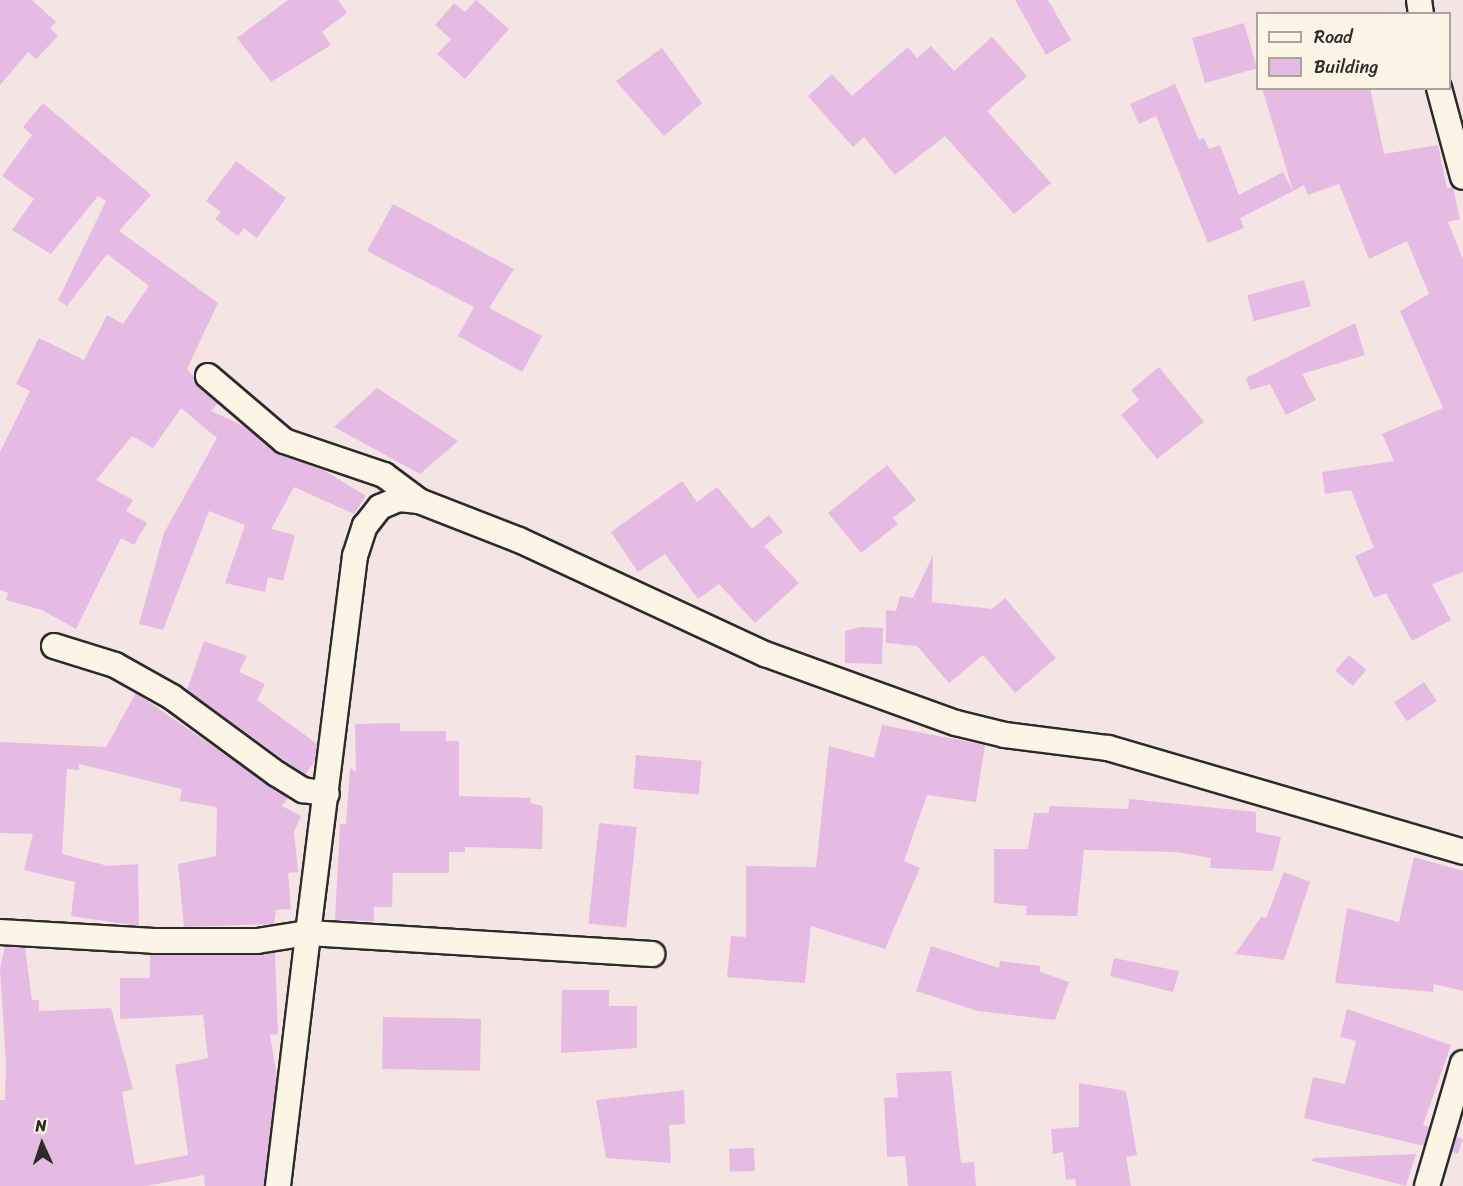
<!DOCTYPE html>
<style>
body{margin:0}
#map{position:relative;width:1463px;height:1186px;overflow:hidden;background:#f5e4e4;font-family:Sriracha,sans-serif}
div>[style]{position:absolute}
.building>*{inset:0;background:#e5bbe3;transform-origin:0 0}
.roads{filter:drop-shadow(2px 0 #2b2b2b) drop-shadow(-2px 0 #2b2b2b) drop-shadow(0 2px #2b2b2b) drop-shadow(0 -2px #2b2b2b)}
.street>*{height:24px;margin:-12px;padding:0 12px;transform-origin:12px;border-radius:12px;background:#fcf5e5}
span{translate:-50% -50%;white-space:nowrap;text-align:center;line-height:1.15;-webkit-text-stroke:4.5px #fcf5e5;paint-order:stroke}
.legend{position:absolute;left:1256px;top:12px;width:195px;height:78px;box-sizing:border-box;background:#fcf5e5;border:2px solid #a8a49b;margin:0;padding:8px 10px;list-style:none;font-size:18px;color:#2b2b2b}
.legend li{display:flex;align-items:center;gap:12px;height:30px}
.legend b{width:30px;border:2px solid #a8a49b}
.north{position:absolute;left:12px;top:1114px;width:60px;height:60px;-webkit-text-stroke:4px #fcf5e5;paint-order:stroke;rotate:357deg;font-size:16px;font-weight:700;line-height:24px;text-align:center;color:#2b2b2b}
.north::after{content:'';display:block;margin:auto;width:21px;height:27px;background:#2b2b2b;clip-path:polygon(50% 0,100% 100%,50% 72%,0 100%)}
</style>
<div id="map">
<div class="building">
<i style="clip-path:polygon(0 0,32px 0,56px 22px,50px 28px,58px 36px,36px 59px,28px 52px,0 85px)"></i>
<i style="clip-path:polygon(288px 0,338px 0,347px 13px,322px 32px,331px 45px,271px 82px,237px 38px)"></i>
<i style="clip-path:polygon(476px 0,509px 29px,465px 79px,437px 54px,451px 39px,435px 25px,454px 3px,465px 12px)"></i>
<i style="clip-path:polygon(1015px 0,1048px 0,1071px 40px,1046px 55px)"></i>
<i style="left:1244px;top:23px;width:47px;height:54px;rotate:74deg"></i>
<i style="clip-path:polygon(992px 37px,1027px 76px,987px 111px,1051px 183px,1014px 214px,945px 136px,895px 175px,864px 137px,853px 147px,808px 96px,832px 74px,852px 96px,908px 47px,917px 58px,931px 46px,954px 71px)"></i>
<i style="clip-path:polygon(662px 48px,702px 103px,664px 136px,616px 81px)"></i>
<i style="clip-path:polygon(1175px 84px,1199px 140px,1204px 138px,1209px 149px,1220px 145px,1239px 195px,1283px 172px,1293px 191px,1240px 218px,1244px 228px,1208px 243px,1156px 116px,1139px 124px,1130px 104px)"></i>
<i style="clip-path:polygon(1262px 88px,1370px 88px,1384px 154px,1438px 145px,1447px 188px,1453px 187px,1460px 219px,1448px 222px,1463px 259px,1463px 572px,1432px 584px,1451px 620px,1412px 641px,1386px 593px,1374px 598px,1355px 556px,1374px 548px,1351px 490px,1325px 494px,1322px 472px,1394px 461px,1382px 434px,1443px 408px,1400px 311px,1429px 294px,1407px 241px,1369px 259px,1339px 184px,1308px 195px,1304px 185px,1293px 191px)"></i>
<i style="clip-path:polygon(43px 103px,151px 195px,119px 231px,218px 303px,187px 369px,218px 403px,211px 411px,246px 427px,279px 454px,322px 469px,366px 496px,354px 514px,294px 487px,271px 529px,295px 535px,283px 581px,268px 577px,265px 592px,225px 583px,245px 525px,209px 511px,163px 630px,139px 624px,164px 533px,217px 438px,181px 408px,153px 448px,132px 436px,96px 480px,133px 500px,126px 511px,147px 523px,134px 545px,121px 538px,76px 629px,42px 610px,6px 600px,8px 593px,0 590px,0 452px,30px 391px,16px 384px,39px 338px,84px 360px,107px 315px,123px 324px,149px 286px,107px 254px,67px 306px,58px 300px,106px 201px,98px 196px,51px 254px,12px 230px,34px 199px,2px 176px,32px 135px,23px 127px)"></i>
<i style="clip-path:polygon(236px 161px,286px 198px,257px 238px,244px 228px,238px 236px,215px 219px,221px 212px,206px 201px)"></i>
<i style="clip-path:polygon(393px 204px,514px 269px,489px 308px,542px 336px,522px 372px,458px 336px,474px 307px,367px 251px)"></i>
<i style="left:1304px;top:280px;width:27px;height:59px;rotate:75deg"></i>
<i style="clip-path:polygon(1355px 323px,1365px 355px,1302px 374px,1316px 400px,1286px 415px,1270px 384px,1250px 390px,1246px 378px)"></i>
<i style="clip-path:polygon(1159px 367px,1204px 422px,1157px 459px,1121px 415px,1139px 400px,1131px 390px)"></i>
<i style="clip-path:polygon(377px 388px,458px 441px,420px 474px,334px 427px)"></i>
<i style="clip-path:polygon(887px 465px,916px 500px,893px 518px,898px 524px,861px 553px,828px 513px)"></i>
<i style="clip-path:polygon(682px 481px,697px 502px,717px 487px,752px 529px,769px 515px,783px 532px,764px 546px,799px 583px,755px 623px,719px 584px,698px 599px,665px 554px,638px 572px,611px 532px)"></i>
<i style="clip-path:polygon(933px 555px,932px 602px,992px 609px,1005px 598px,1056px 658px,1015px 693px,983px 655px,949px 683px,917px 646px,886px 643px,886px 610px,896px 611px,900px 596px,913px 598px)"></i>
<i style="clip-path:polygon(860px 627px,883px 628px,882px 664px,845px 663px,845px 631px)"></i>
<i style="clip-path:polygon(204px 641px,247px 656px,239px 672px,265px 684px,257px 700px,317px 744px,315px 761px,305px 775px,187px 690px)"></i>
<i style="left:1349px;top:655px;width:23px;height:21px;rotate:41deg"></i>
<i style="left:1424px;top:682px;width:23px;height:36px;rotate:56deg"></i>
<i style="clip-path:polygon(136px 693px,288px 798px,282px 806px,301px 816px,294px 832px,298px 872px,288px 873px,291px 909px,276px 910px,274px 924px,184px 927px,178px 864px,216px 856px,217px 807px,180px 801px,182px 789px,79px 764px,79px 770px,67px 769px,62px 854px,108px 866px,138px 864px,139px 926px,71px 916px,75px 882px,24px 870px,33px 834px,0 833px,0 742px,106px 747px)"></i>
<i style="clip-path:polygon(400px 723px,400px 731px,446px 731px,446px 741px,459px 741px,459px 796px,531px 798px,530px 803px,543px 806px,542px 849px,465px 847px,465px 852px,449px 852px,449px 873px,393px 873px,392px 907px,374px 907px,374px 921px,335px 920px,340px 824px,346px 824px,350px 768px,356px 772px,355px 724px)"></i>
<i style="clip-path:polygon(882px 725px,985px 745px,976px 802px,927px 795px,904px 861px,920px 868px,885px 949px,811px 926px,805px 983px,727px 977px,731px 936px,746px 937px,746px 866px,816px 867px,829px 746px,874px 758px)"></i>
<i style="left:636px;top:755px;width:66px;height:34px;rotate:5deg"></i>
<i style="clip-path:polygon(1129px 799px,1256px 812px,1256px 832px,1281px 837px,1273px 871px,1210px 868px,1211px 858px,1176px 852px,1084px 850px,1077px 916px,1026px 915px,1027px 906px,994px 903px,994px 849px,1028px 849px,1034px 813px,1049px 813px,1049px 806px,1128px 809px)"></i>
<i style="left:599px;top:823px;width:38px;height:101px;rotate:6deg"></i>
<i style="clip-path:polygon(1414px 857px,1463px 871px,1463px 991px,1434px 984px,1433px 992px,1335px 983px,1347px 908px,1399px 922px)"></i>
<i style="clip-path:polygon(1284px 872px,1310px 882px,1284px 960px,1235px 954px,1261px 917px,1266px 918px)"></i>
<i style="clip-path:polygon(931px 946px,999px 968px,1000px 961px,1040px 966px,1040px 972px,1069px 982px,1055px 1020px,978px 1011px,916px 991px)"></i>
<i style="clip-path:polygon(5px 947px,25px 948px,32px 1000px,39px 1000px,39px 1011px,111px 1008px,133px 1089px,122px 1092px,135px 1165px,188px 1155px,175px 1065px,208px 1058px,203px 1015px,120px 1019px,120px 978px,150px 978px,150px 955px,275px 953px,278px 1034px,270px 1035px,277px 1077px,264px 1186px,205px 1186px,204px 1175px,146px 1186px,0 1186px,0 1100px,5px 1100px,6px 1064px,0 968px)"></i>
<i style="clip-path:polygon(1114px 958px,1179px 971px,1173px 992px,1110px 976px)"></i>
<i style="clip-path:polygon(562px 990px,609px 990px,609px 1006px,637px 1006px,637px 1048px,561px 1053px)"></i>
<i style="clip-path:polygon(1347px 1009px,1451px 1045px,1423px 1125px,1429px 1127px,1424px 1146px,1304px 1118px,1313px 1077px,1345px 1084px,1356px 1041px,1340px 1037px)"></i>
<i style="left:383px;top:1017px;width:98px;height:52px;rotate:1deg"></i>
<i style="clip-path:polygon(951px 1071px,961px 1163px,974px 1162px,976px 1186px,908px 1186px,905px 1156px,887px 1157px,884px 1098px,898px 1097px,896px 1073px)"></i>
<i style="clip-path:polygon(1079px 1083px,1126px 1091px,1137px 1155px,1126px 1157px,1131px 1186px,1076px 1186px,1075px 1179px,1066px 1180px,1063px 1152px,1053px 1154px,1051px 1129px,1079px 1127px)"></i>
<i style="clip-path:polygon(684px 1090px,685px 1124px,669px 1125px,671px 1163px,606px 1158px,596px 1100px)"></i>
<i style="clip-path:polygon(1456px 1137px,1463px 1139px,1458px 1154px,1452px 1152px)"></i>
<i style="left:754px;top:1148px;width:23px;height:25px;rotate:88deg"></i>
<i style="clip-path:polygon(1416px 1154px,1406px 1186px,1312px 1161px,1313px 1158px)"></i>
</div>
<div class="roads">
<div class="street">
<i style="left:1419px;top:0;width:14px;rotate:82deg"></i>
<i style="left:1439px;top:88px;width:92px;rotate:74.9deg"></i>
<i style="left:208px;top:376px;width:100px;rotate:40.5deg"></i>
<i style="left:284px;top:441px;width:106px;rotate:18.8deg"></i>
<i style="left:384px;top:475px;width:44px;rotate:36.6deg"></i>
<i style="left:54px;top:646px;width:64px;rotate:17.3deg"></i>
<i style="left:115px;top:665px;width:65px;rotate:29.3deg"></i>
<i style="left:172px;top:697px;width:130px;rotate:36.3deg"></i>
<i style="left:277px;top:774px;width:31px;rotate:32deg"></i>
<i style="left:303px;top:790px;width:24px;rotate:9deg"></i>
<i style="left:0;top:932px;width:154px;rotate:3.3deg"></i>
<i style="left:154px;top:941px;width:103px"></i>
<i style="left:257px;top:941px;width:52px;rotate:-8.9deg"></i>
<i style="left:308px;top:933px;width:380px;rotate:-82.9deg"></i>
<i style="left:355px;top:556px;width:32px;rotate:-72deg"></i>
<i style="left:365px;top:526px;width:24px;rotate:-52deg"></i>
<i style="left:380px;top:507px;width:21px;rotate:-23deg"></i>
<i style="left:399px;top:499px;width:20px;rotate:6deg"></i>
<i style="left:419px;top:501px;width:107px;rotate:21.3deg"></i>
<i style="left:519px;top:540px;width:271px;rotate:24.9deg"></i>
<i style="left:765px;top:654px;width:203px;rotate:19.9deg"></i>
<i style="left:956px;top:723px;width:50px;rotate:13.8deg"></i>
<i style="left:1005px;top:735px;width:104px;rotate:7.2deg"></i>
<i style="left:1108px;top:748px;width:370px;rotate:16.3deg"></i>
<i style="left:278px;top:1186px;width:255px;rotate:-83.2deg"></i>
<i style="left:308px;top:933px;width:345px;rotate:3.5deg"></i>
<i style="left:1427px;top:1186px;width:128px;rotate:-73.7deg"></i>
</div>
</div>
<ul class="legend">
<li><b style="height:8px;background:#fcf5e5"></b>Road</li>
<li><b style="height:16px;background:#e5bbe3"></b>Building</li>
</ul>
<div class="north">N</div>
</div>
